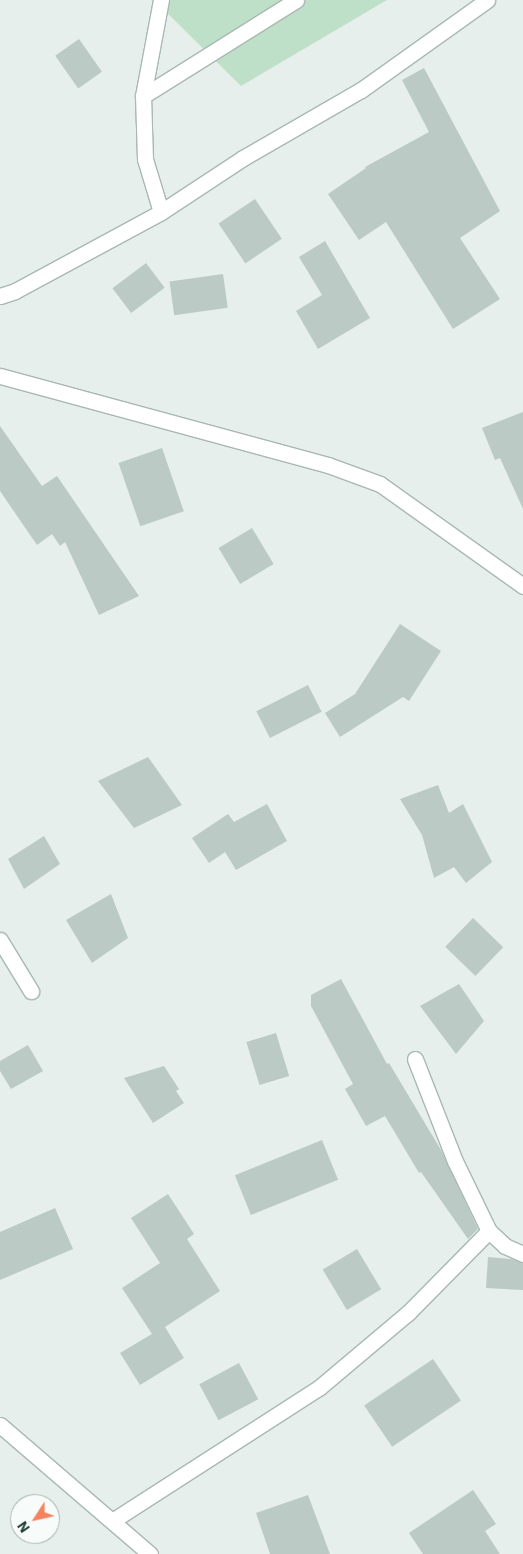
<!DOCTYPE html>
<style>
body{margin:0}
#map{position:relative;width:523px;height:1554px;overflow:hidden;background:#e6efeb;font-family:"IBM Plex Sans",sans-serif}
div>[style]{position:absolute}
.green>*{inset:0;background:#bfe0c8}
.building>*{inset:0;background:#bbcac4;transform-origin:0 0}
.roads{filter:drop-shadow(1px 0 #a8b8b2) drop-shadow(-1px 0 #a8b8b2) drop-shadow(0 1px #a8b8b2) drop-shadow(0 -1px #a8b8b2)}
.lane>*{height:15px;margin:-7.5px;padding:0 7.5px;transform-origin:7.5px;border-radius:7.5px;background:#fff}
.street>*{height:15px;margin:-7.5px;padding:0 7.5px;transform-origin:7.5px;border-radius:7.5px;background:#fff}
.secondary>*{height:15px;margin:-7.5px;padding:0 7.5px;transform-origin:7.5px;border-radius:7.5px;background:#fff}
span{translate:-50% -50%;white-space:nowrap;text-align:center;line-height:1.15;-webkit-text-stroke:4px #f7fbf9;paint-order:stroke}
.north{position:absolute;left:10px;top:1494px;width:50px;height:50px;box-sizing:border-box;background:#f7fbf9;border:1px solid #a3b1ad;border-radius:50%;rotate:235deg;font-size:14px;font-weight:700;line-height:20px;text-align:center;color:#24423a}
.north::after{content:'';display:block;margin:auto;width:18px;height:22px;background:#f4845f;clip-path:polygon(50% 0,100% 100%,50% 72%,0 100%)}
</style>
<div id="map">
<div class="green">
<i style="clip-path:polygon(154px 0,387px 0,241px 86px)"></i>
</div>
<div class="building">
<i style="left:79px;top:39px;width:40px;height:29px;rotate:55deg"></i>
<i style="clip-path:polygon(424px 68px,500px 211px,460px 238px,500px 299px,453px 329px,386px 222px,359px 240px,328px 194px,366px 168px,365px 167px,429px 132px,402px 80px)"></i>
<i style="left:255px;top:199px;width:48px;height:44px;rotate:56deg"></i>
<i style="clip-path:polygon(325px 241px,370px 318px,318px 349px,296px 311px,322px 295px,299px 257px)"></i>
<i style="left:146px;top:263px;width:31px;height:42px;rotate:53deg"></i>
<i style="left:223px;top:274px;width:34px;height:54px;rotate:82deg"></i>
<i style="clip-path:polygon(523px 412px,523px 509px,500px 458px,495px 460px,482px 428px)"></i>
<i style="clip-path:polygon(0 426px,42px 486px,57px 476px,139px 596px,99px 615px,65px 542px,60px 546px,52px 534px,37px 545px,0 491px)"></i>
<i style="left:162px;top:448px;width:67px;height:46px;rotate:71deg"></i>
<i style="left:252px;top:528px;width:42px;height:39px;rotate:59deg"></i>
<i style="clip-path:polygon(400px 624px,441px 651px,409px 701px,403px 697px,340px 737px,325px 713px,355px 694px)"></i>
<i style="left:308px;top:685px;width:30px;height:58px;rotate:63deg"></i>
<i style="clip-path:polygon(148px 757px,182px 805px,134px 828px,98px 781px)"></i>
<i style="clip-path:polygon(438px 785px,449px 813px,463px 804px,492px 862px,466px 883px,454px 867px,434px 878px,422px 835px,400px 799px)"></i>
<i style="clip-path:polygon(267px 804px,287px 841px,236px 870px,225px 852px,209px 863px,192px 838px,228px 814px,234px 822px)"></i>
<i style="clip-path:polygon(44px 836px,60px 864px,24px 889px,8px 859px)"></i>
<i style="clip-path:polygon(111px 894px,128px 938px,92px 963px,66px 920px)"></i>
<i style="left:473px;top:918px;width:42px;height:40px;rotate:44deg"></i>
<i style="clip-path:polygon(341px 979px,387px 1064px,389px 1063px,441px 1150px,478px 1229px,468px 1239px,421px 1172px,419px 1173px,385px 1116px,366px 1126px,345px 1089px,353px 1084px,311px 1006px,311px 995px)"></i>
<i style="clip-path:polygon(459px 984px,484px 1021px,456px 1054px,420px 1006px)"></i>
<i style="left:276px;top:1033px;width:45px;height:31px;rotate:73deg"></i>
<i style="clip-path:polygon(28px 1045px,43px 1071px,11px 1089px,0 1071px,0 1061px)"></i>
<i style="clip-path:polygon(164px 1066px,179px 1089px,176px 1091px,184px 1103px,153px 1123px,124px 1078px)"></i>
<i style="left:322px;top:1140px;width:43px;height:94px;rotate:68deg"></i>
<i style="clip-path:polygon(168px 1194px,194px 1234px,187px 1239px,220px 1291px,165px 1327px,184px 1358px,140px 1385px,120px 1353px,152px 1334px,122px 1288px,160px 1263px,131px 1218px)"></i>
<i style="clip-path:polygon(55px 1208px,73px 1249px,0 1280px,0 1232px)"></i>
<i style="left:357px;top:1249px;width:47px;height:40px;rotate:59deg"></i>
<i style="clip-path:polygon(488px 1257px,511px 1259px,523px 1263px,523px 1290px,486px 1288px)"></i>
<i style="left:433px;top:1359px;width:50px;height:83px;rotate:56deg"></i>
<i style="left:239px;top:1363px;width:41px;height:45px;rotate:62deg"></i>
<i style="clip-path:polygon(473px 1490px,496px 1524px,485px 1531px,500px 1554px,423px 1554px,409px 1533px)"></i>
<i style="clip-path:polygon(308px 1495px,330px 1554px,270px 1554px,256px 1513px)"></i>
</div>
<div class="roads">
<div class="lane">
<i style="left:143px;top:96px;width:181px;rotate:-32.1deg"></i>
<i style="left:161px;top:212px;width:55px;rotate:-106.8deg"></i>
<i style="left:145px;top:159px;width:63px;rotate:-91.8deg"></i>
<i style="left:143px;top:96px;width:98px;rotate:-79.4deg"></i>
</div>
<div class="street">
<i style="left:0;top:296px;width:16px;rotate:-18deg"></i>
<i style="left:15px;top:291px;width:166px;rotate:-28.4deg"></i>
<i style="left:161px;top:212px;width:98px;rotate:-33.4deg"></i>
<i style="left:243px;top:158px;width:136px;rotate:-30deg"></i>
<i style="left:361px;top:90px;width:155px;rotate:-35.5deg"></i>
<i style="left:0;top:940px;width:60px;rotate:58.7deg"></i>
<i style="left:415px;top:1059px;width:110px;rotate:68.6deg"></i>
<i style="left:455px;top:1161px;width:78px;rotate:64.1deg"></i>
<i style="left:489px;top:1231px;width:22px;rotate:43deg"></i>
<i style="left:505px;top:1246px;width:20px;rotate:24deg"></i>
<i style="left:0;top:1425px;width:198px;rotate:40.7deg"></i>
<i style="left:112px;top:1521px;width:247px;rotate:-32.8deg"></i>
<i style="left:320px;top:1387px;width:115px;rotate:-40.1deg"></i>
<i style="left:408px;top:1313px;width:115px;rotate:-45.4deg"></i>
</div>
<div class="secondary">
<i style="left:0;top:376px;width:340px;rotate:15.2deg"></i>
<i style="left:328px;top:465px;width:55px;rotate:20.1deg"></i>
<i style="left:380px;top:484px;width:176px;rotate:35.5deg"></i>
</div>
</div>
<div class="north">N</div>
</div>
